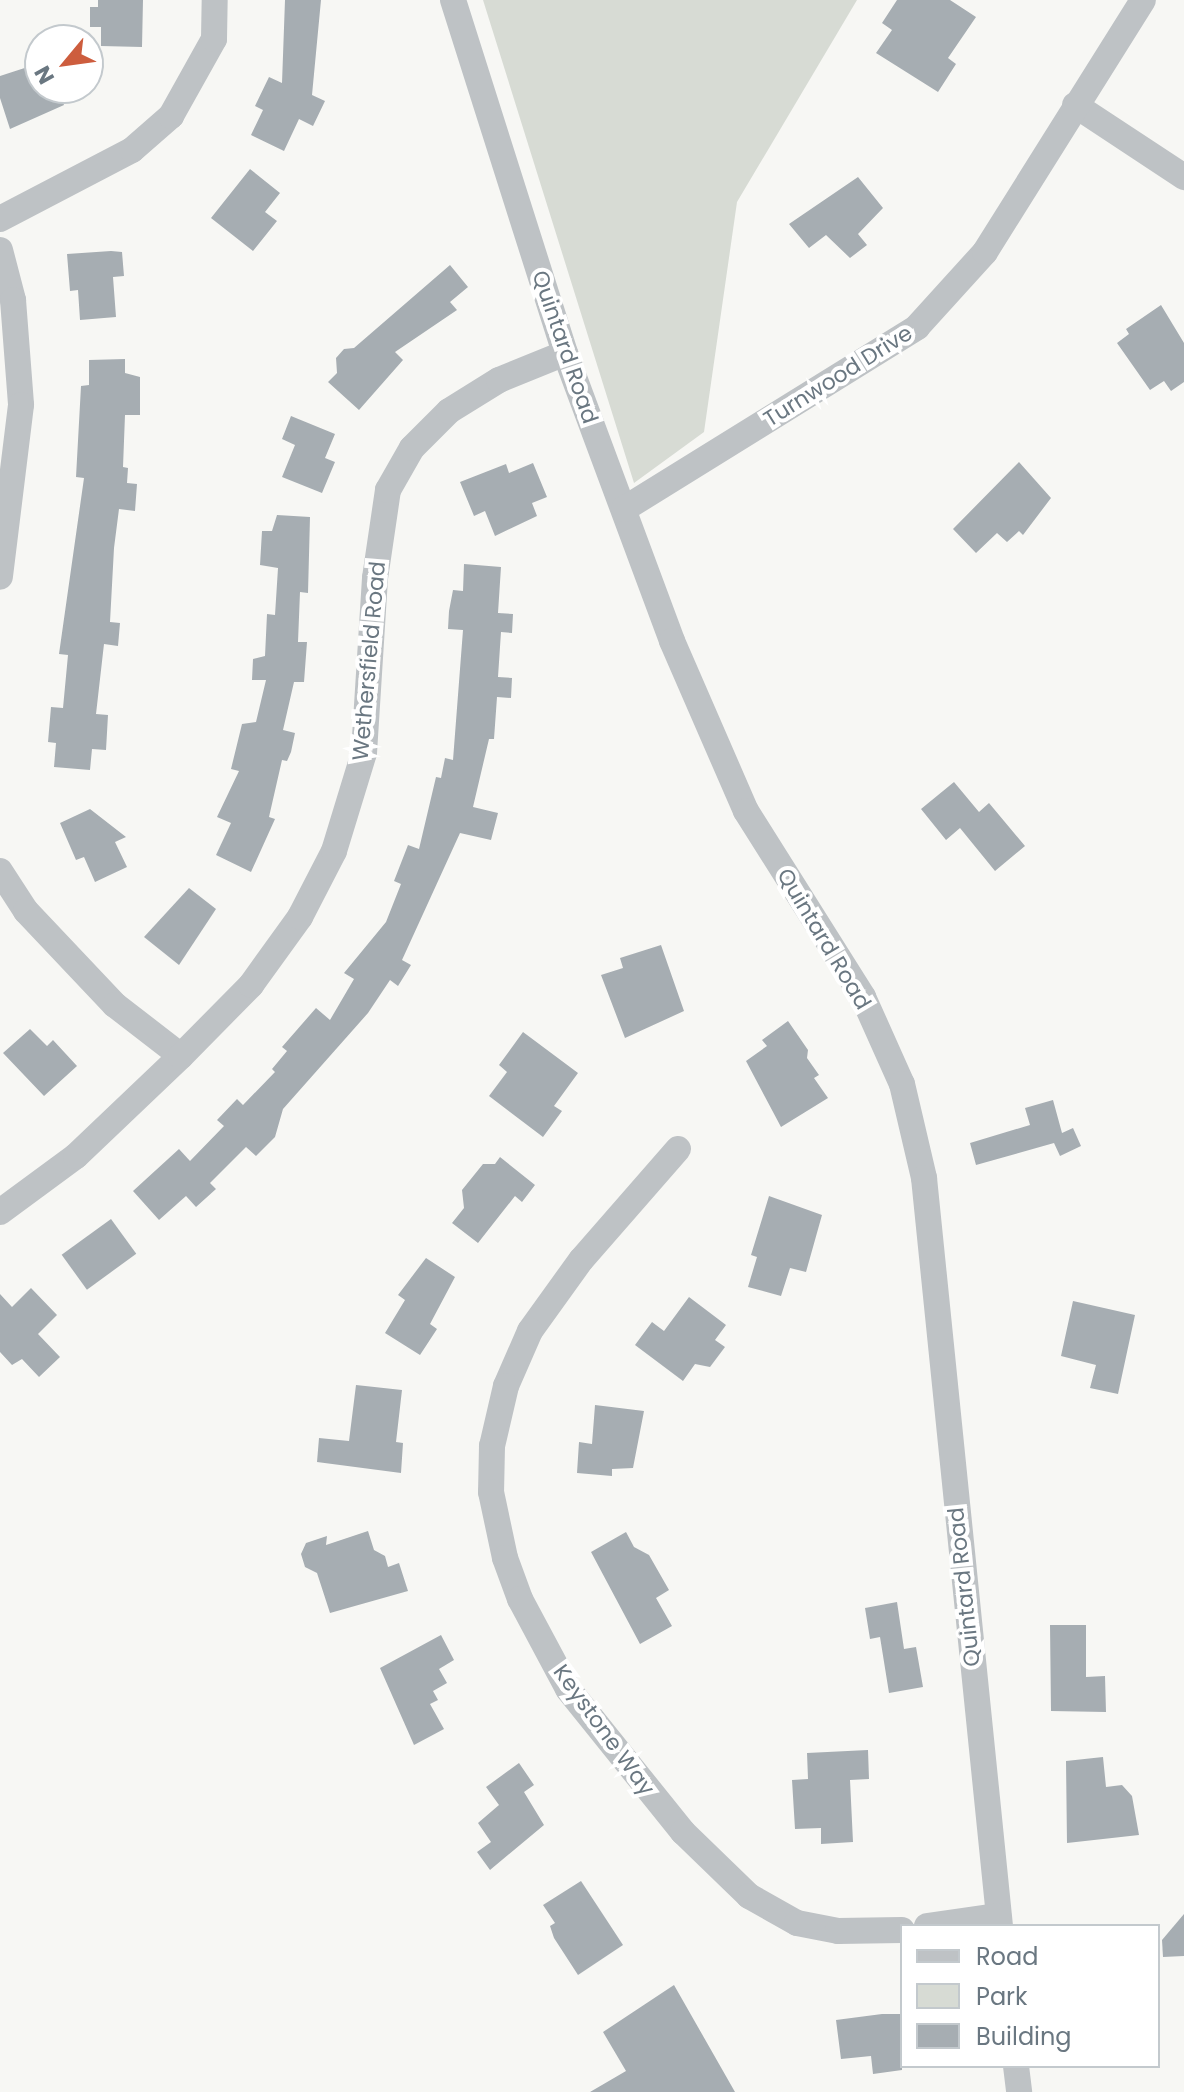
<!DOCTYPE html>
<style>
body{margin:0}
#map{position:relative;width:1184px;height:2092px;overflow:hidden;background:#f7f7f4;font-family:Poppins,sans-serif}
div>[style]{position:absolute}
.green>*{inset:0;background:#d7dbd4}
.building>*{inset:0;background:#a6adb2;transform-origin:0 0}
.minor>*{height:26px;margin:-13px;padding:0 13px;transform-origin:13px;border-radius:13px;background:#bec2c5}
span{translate:-50% -50%;white-space:nowrap;text-align:center;line-height:1.15;-webkit-text-stroke:8px #fff;paint-order:stroke}
.street-label{font-size:22px;color:#6a7781}
.legend{position:absolute;left:900px;top:1924px;width:260px;height:144px;box-sizing:border-box;background:#fff;border:2px solid #c3c9cd;margin:0;padding:10px 14px;list-style:none;font-size:24px;color:#6a7781}
.legend li{display:flex;align-items:center;gap:16px;height:40px}
.legend b{width:40px;border:2px solid #c3c9cd}
.north{position:absolute;left:24px;top:24px;width:80px;height:80px;box-sizing:border-box;background:#fff;border:2px solid #c3c9cd;border-radius:50%;rotate:241deg;font-size:22px;font-weight:700;line-height:32px;text-align:center;color:#6a7781}
.north::after{content:'';display:block;margin:auto;width:28px;height:36px;background:#cd5d3e;clip-path:polygon(50% 0,100% 100%,50% 72%,0 100%)}
</style>
<div id="map">
<div class="green">
<i style="clip-path:polygon(483px 0,857px 0,737px 202px,704px 432px,634px 483px)"></i>
</div>
<div class="building">
<i style="clip-path:polygon(98px 0,143px 0,142px 47px,101px 46px,101px 27px,90px 27px,90px 7px,98px 7px)"></i>
<i style="clip-path:polygon(285px 0,321px 0,312px 95px,325px 101px,313px 126px,299px 119px,284px 151px,251px 135px,263px 110px,255px 106px,269px 77px,282px 83px)"></i>
<i style="clip-path:polygon(897px 0,950px 0,976px 17px,948px 58px,956px 64px,938px 92px,876px 53px,892px 30px,882px 23px)"></i>
<i style="clip-path:polygon(40px 63px,40px 88px,58px 88px,64px 105px,10px 129px,0 98px,0 76px)"></i>
<i style="clip-path:polygon(250px 169px,280px 193px,265px 212px,277px 221px,253px 251px,211px 218px)"></i>
<i style="clip-path:polygon(858px 177px,883px 208px,858px 234px,867px 245px,850px 258px,826px 235px,809px 248px,789px 224px)"></i>
<i style="clip-path:polygon(111px 251px,122px 252px,124px 276px,113px 277px,116px 317px,80px 320px,78px 290px,70px 291px,67px 254px)"></i>
<i style="clip-path:polygon(450px 265px,468px 287px,450px 302px,457px 310px,395px 352px,403px 360px,359px 410px,328px 382px,337px 373px,336px 358px,344px 349px,354px 348px)"></i>
<i style="clip-path:polygon(1161px 305px,1184px 343px,1184px 382px,1171px 391px,1164px 381px,1150px 390px,1117px 343px,1129px 334px,1126px 329px)"></i>
<i style="clip-path:polygon(125px 359px,125px 373px,140px 377px,140px 415px,125px 415px,123px 467px,128px 468px,127px 483px,137px 484px,135px 511px,119px 509px,114px 548px,110px 622px,120px 623px,118px 646px,104px 644px,96px 714px,108px 715px,106px 750px,92px 749px,90px 770px,54px 767px,56px 743px,48px 742px,51px 707px,63px 708px,68px 655px,59px 654px,84px 478px,76px 477px,81px 386px,89px 385px,89px 360px)"></i>
<i style="clip-path:polygon(291px 416px,335px 434px,325px 458px,335px 462px,322px 493px,282px 477px,295px 445px,282px 439px)"></i>
<i style="clip-path:polygon(1019px 462px,1051px 498px,1023px 535px,1019px 531px,1007px 542px,997px 533px,976px 553px,953px 529px)"></i>
<i style="clip-path:polygon(533px 463px,547px 497px,532px 503px,537px 516px,495px 536px,485px 511px,474px 516px,460px 482px,506px 464px,509px 473px)"></i>
<i style="clip-path:polygon(277px 515px,310px 517px,308px 593px,300px 592px,298px 642px,307px 642px,304px 682px,294px 682px,283px 730px,295px 733px,291px 752px,287px 761px,282px 760px,269px 817px,275px 819px,251px 872px,216px 855px,231px 823px,217px 817px,239px 771px,231px 769px,242px 724px,256px 722px,266px 680px,252px 680px,253px 659px,265px 656px,267px 614px,275px 615px,278px 568px,260px 565px,262px 531px,272px 531px)"></i>
<i style="clip-path:polygon(464px 564px,501px 567px,498px 613px,513px 614px,512px 633px,501px 632px,498px 677px,512px 678px,511px 698px,497px 697px,494px 739px,489px 739px,473px 807px,498px 813px,491px 840px,460px 833px,402px 960px,411px 965px,398px 986px,390px 980px,368px 1013px,283px 1109px,275px 1137px,256px 1156px,246px 1147px,210px 1183px,216px 1189px,196px 1207px,186px 1196px,159px 1220px,133px 1191px,179px 1149px,190px 1161px,224px 1126px,217px 1120px,237px 1099px,243px 1105px,275px 1072px,272px 1069px,287px 1051px,282px 1047px,316px 1008px,330px 1020px,354px 979px,344px 973px,386px 922px,401px 884px,394px 881px,408px 845px,419px 849px,436px 777px,441px 778px,445px 758px,453px 760px,463px 630px,448px 629px,449px 611px,453px 590px,463px 591px)"></i>
<i style="clip-path:polygon(954px 782px,979px 812px,989px 803px,1025px 846px,995px 871px,960px 828px,946px 840px,921px 809px)"></i>
<i style="clip-path:polygon(90px 809px,126px 837px,115px 842px,127px 867px,95px 882px,84px 857px,76px 860px,60px 823px)"></i>
<i style="clip-path:polygon(189px 888px,216px 909px,179px 965px,144px 937px)"></i>
<i style="clip-path:polygon(661px 945px,684px 1011px,625px 1038px,601px 975px,623px 968px,620px 958px)"></i>
<i style="clip-path:polygon(788px 1021px,808px 1050px,807px 1058px,819px 1075px,814px 1078px,828px 1098px,781px 1127px,746px 1061px,767px 1046px,762px 1040px)"></i>
<i style="clip-path:polygon(30px 1029px,47px 1046px,53px 1040px,77px 1066px,44px 1096px,3px 1053px)"></i>
<i style="clip-path:polygon(523px 1032px,578px 1073px,554px 1106px,562px 1111px,543px 1137px,489px 1096px,507px 1072px,499px 1065px)"></i>
<i style="clip-path:polygon(1053px 1100px,1062px 1133px,1073px 1128px,1081px 1146px,1060px 1156px,1054px 1143px,976px 1165px,970px 1143px,1030px 1125px,1025px 1108px)"></i>
<i style="clip-path:polygon(500px 1157px,535px 1185px,522px 1202px,515px 1196px,478px 1243px,452px 1223px,464px 1208px,462px 1190px,483px 1164px,495px 1164px)"></i>
<i style="clip-path:polygon(769px 1196px,822px 1215px,806px 1272px,790px 1268px,781px 1296px,748px 1287px,757px 1257px,751px 1255px)"></i>
<i style="left:111px;top:1219px;width:43px;height:61px;rotate:54deg"></i>
<i style="clip-path:polygon(426px 1258px,455px 1277px,430px 1324px,437px 1329px,420px 1355px,385px 1333px,405px 1300px,398px 1295px)"></i>
<i style="clip-path:polygon(31px 1288px,57px 1315px,38px 1334px,60px 1357px,39px 1377px,22px 1359px,12px 1365px,0 1352px,0 1294px,12px 1307px)"></i>
<i style="clip-path:polygon(689px 1297px,726px 1325px,715px 1340px,725px 1347px,710px 1367px,695px 1364px,683px 1381px,635px 1345px,652px 1322px,664px 1331px)"></i>
<i style="clip-path:polygon(1073px 1301px,1135px 1315px,1118px 1394px,1090px 1388px,1096px 1365px,1061px 1356px)"></i>
<i style="clip-path:polygon(356px 1385px,402px 1390px,396px 1442px,403px 1443px,401px 1473px,317px 1462px,319px 1438px,349px 1441px)"></i>
<i style="clip-path:polygon(595px 1405px,644px 1411px,633px 1468px,612px 1469px,612px 1476px,577px 1473px,579px 1442px,592px 1444px)"></i>
<i style="clip-path:polygon(368px 1531px,374px 1550px,385px 1556px,388px 1567px,399px 1563px,408px 1591px,330px 1613px,317px 1573px,305px 1567px,301px 1554px,306px 1543px,327px 1536px,326px 1545px)"></i>
<i style="clip-path:polygon(626px 1532px,634px 1547px,649px 1555px,669px 1590px,656px 1598px,672px 1626px,640px 1644px,591px 1552px)"></i>
<i style="clip-path:polygon(897px 1602px,904px 1649px,916px 1647px,923px 1687px,889px 1693px,880px 1637px,870px 1639px,865px 1608px)"></i>
<i style="clip-path:polygon(1050px 1625px,1086px 1625px,1086px 1677px,1105px 1676px,1106px 1712px,1051px 1711px)"></i>
<i style="clip-path:polygon(441px 1635px,454px 1660px,439px 1669px,447px 1683px,433px 1691px,438px 1700px,430px 1704px,444px 1729px,414px 1745px,380px 1668px)"></i>
<i style="clip-path:polygon(868px 1750px,869px 1779px,850px 1780px,853px 1842px,821px 1844px,821px 1828px,795px 1829px,792px 1780px,808px 1779px,807px 1753px)"></i>
<i style="clip-path:polygon(1103px 1757px,1106px 1787px,1122px 1785px,1132px 1796px,1139px 1835px,1067px 1843px,1066px 1761px)"></i>
<i style="clip-path:polygon(519px 1763px,534px 1785px,524px 1792px,544px 1825px,490px 1870px,477px 1852px,491px 1842px,478px 1823px,499px 1805px,486px 1787px)"></i>
<i style="clip-path:polygon(581px 1881px,623px 1945px,578px 1975px,554px 1938px,550px 1926px,555px 1923px,543px 1905px)"></i>
<i style="clip-path:polygon(1184px 1914px,1184px 1956px,1163px 1957px,1162px 1940px)"></i>
<i style="clip-path:polygon(674px 1985px,735px 2092px,590px 2092px,626px 2071px,603px 2032px)"></i>
<i style="clip-path:polygon(882px 2014px,902px 2014px,902px 2070px,873px 2074px,871px 2056px,841px 2059px,836px 2020px)"></i>
</div>
<div class="minor">
<i style="left:453px;top:0;width:370px;rotate:72.4deg"></i>
<i style="left:565px;top:353px;width:307px;rotate:69.6deg"></i>
<i style="left:672px;top:641px;width:185px;rotate:66.5deg"></i>
<i style="left:746px;top:811px;width:220px;rotate:57.8deg"></i>
<i style="left:863px;top:997px;width:95px;rotate:65.9deg"></i>
<i style="left:902px;top:1084px;width:97px;rotate:76.8deg"></i>
<i style="left:924px;top:1178px;width:752px;rotate:84.2deg"></i>
<i style="left:1075px;top:105px;width:131px;rotate:33.4deg"></i>
<i style="left:0;top:219px;width:149px;rotate:-27.6deg"></i>
<i style="left:132px;top:150px;width:52px;rotate:-41.1deg"></i>
<i style="left:171px;top:116px;width:88px;rotate:-60.8deg"></i>
<i style="left:214px;top:39px;width:39px;rotate:-89deg"></i>
<i style="left:0;top:250px;width:52px;rotate:75.4deg"></i>
<i style="left:13px;top:300px;width:105px;rotate:85.6deg"></i>
<i style="left:21px;top:405px;width:173px;rotate:97deg"></i>
<i style="left:624px;top:509px;width:345px;rotate:-31.8deg"></i>
<i style="left:917px;top:327px;width:101px;rotate:-47.8deg"></i>
<i style="left:985px;top:252px;width:297px;rotate:-57.9deg"></i>
<i style="left:0;top:871px;width:48px;rotate:57deg"></i>
<i style="left:26px;top:911px;width:129px;rotate:46.6deg"></i>
<i style="left:115px;top:1005px;width:83px;rotate:37.7deg"></i>
<i style="left:678px;top:1149px;width:147px;rotate:131.1deg"></i>
<i style="left:581px;top:1260px;width:87px;rotate:125.7deg"></i>
<i style="left:530px;top:1331px;width:60px;rotate:113.6deg"></i>
<i style="left:506px;top:1386px;width:62px;rotate:103.1deg"></i>
<i style="left:492px;top:1446px;width:46px;rotate:91.2deg"></i>
<i style="left:491px;top:1492px;width:67px;rotate:78deg"></i>
<i style="left:505px;top:1558px;width:44px;rotate:69.9deg"></i>
<i style="left:520px;top:1599px;width:102px;rotate:61.9deg"></i>
<i style="left:568px;top:1689px;width:184px;rotate:51.2deg"></i>
<i style="left:683px;top:1832px;width:92px;rotate:44.1deg"></i>
<i style="left:749px;top:1896px;width:55px;rotate:29.4deg"></i>
<i style="left:797px;top:1923px;width:42px;rotate:11deg"></i>
<i style="left:838px;top:1931px;width:64px;rotate:-0.9deg"></i>
<i style="left:0;top:1212px;width:94px;rotate:-36.4deg"></i>
<i style="left:76px;top:1156px;width:145px;rotate:-43.6deg"></i>
<i style="left:181px;top:1056px;width:100px;rotate:-45.4deg"></i>
<i style="left:251px;top:985px;width:84px;rotate:-54.2deg"></i>
<i style="left:300px;top:917px;width:74px;rotate:-62.7deg"></i>
<i style="left:334px;top:851px;width:102px;rotate:-73deg"></i>
<i style="left:364px;top:753px;width:175px;rotate:-86.4deg"></i>
<i style="left:375px;top:578px;width:89px;rotate:-81.6deg"></i>
<i style="left:388px;top:490px;width:48px;rotate:-60.3deg"></i>
<i style="left:412px;top:448px;width:52px;rotate:-45deg"></i>
<i style="left:449px;top:411px;width:59px;rotate:-31.8deg"></i>
<i style="left:499px;top:380px;width:71px;rotate:-22.2deg"></i>
<i style="left:927px;top:1926px;width:72px;rotate:-8deg"></i>
<i style="left:1016px;top:2066px;width:26px;rotate:83deg"></i>
</div>
<div class="street-label">
<span style="left:565px;top:347px;rotate:71deg">Quintard Road</span>
<span style="left:838px;top:376px;rotate:-32deg">Turnwood Drive</span>
<span style="left:369px;top:661px;rotate:-85deg">Wethersfield Road</span>
<span style="left:824px;top:939px;rotate:59deg">Quintard Road</span>
<span style="left:964px;top:1587px;rotate:-96deg">Quintard Road</span>
<span style="left:604px;top:1730px;rotate:54deg">Keystone Way</span>
</div>
<ul class="legend">
<li><b style="height:10px;background:#bec2c5"></b>Road</li>
<li><b style="height:22px;background:#d7dbd4"></b>Park</li>
<li><b style="height:22px;background:#a6adb2"></b>Building</li>
</ul>
<div class="north">N</div>
</div>
